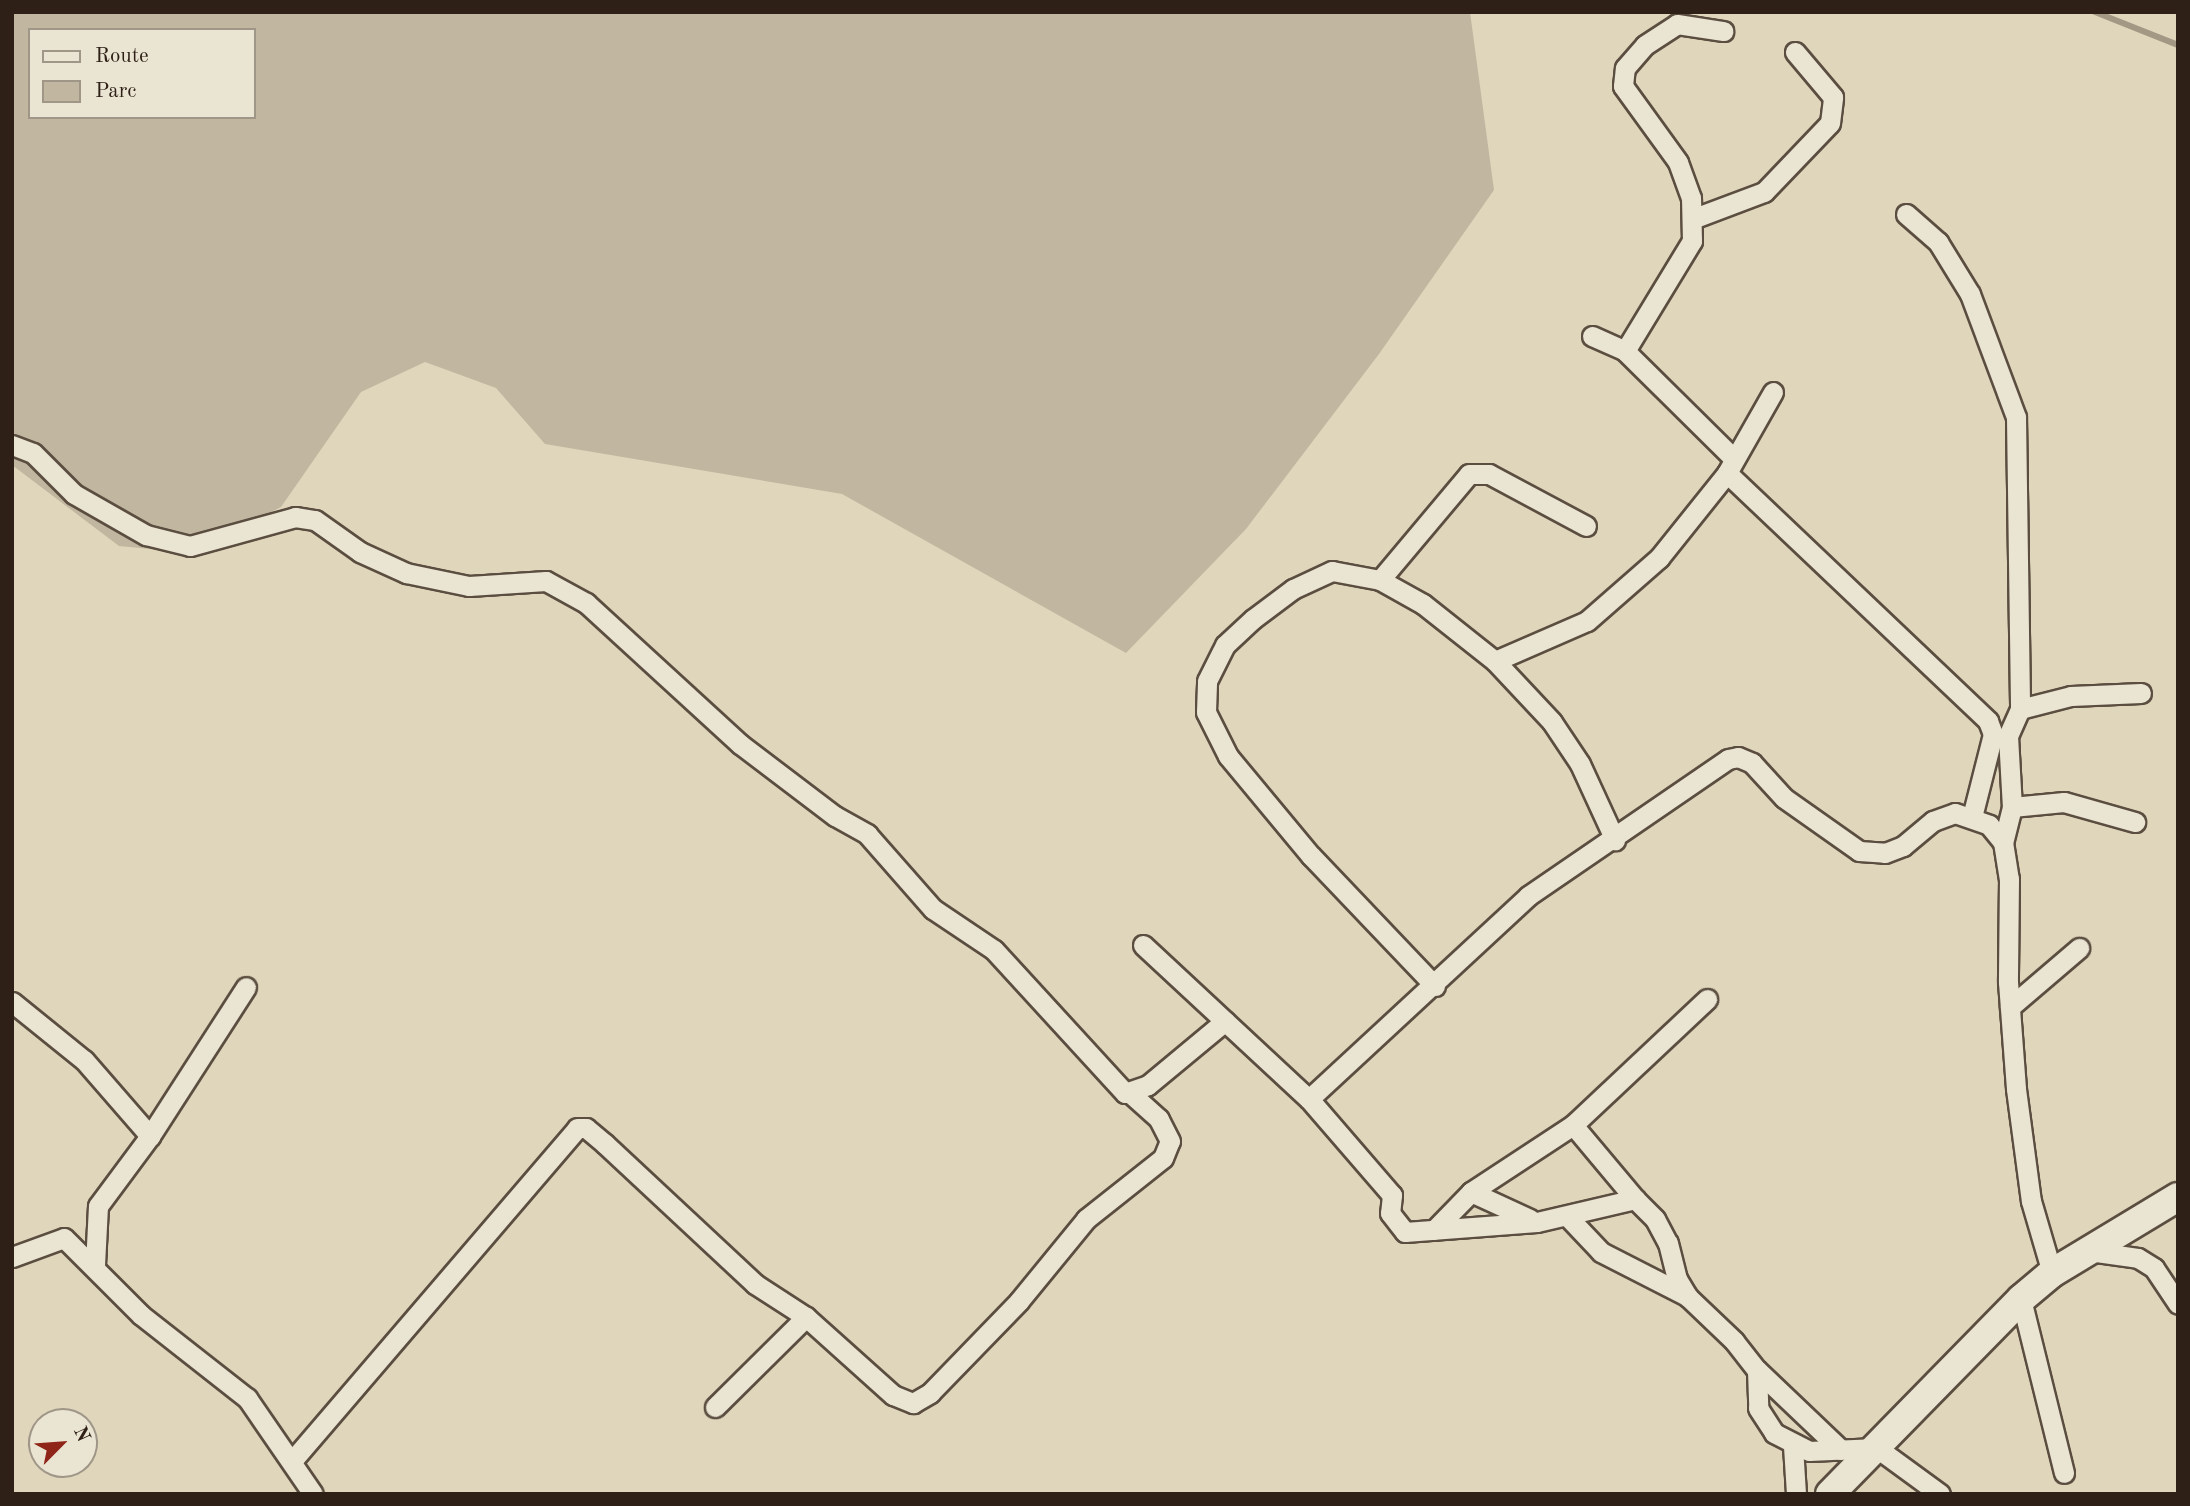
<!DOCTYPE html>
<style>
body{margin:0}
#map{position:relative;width:2190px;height:1506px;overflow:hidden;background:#dfd6bc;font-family:"Old Standard TT",serif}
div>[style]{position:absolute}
.green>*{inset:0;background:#c1b7a0}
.stream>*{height:6px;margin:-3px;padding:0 3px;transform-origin:3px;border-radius:3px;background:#a39884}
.roads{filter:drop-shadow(2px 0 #5b4e40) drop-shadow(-2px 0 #5b4e40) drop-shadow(0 2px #5b4e40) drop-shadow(0 -2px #5b4e40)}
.street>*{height:19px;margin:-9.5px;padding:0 9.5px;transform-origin:9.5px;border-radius:9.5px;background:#eae4d3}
.secondary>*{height:28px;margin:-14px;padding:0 14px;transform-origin:14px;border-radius:14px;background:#eae4d3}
span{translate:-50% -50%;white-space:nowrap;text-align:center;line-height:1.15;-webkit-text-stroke:5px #eae4d3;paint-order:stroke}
.frame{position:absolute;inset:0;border:14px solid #2f2017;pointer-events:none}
.legend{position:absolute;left:28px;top:28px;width:228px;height:91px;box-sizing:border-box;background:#eae4d3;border:2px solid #9f9688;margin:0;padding:9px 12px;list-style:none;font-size:21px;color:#2f2017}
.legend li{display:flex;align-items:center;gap:14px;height:35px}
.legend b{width:35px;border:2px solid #9f9688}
.north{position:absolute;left:28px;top:1408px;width:70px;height:70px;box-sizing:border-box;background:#eae4d3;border:2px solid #9f9688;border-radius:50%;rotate:65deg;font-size:19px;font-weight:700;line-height:28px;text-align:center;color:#2f2017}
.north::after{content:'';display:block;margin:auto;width:24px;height:32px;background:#8f2418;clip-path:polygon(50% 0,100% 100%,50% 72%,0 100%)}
</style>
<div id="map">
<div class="green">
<i style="clip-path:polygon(evenodd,12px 12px,1470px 12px,1494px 190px,1379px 354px,1246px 529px,1126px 653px,842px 494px,545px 444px,496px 388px,425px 362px,361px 392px,281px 507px,191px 553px,119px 546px,12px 465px,12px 12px,30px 30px,254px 30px,254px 117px,30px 117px,30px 30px)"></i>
</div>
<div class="stream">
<i style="left:2095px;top:12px;width:89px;rotate:21.7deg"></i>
</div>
<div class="roads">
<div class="street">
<i style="left:1906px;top:214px;width:43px;rotate:41.2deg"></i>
<i style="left:1938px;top:242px;width:61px;rotate:58.4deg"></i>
<i style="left:1970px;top:294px;width:131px;rotate:69.5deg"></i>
<i style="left:2016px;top:417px;width:292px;rotate:89.2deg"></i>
<i style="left:2020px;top:709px;width:30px;rotate:114deg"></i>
<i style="left:2008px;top:736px;width:71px;rotate:86.8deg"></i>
<i style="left:2012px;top:807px;width:36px;rotate:104deg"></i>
<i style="left:1692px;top:219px;width:77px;rotate:-20.6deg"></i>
<i style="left:1764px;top:192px;width:95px;rotate:-46.3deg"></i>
<i style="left:1830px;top:123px;width:26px;rotate:-83deg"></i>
<i style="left:1833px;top:97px;width:59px;rotate:-130.2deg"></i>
<i style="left:1592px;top:336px;width:36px;rotate:24deg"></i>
<i style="left:1625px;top:351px;width:153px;rotate:44.7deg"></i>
<i style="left:1625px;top:351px;width:129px;rotate:-58.7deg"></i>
<i style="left:1692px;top:241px;width:43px;rotate:-91.3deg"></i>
<i style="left:1691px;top:198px;width:38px;rotate:-110deg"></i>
<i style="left:1678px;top:162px;width:94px;rotate:-125.9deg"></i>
<i style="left:1623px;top:86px;width:18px;rotate:-84deg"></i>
<i style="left:1625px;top:68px;width:30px;rotate:-49deg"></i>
<i style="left:1645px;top:45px;width:38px;rotate:-33deg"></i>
<i style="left:1677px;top:24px;width:47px;rotate:8.7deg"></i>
<i style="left:12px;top:445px;width:22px;rotate:21deg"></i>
<i style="left:33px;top:453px;width:58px;rotate:45deg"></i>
<i style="left:74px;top:494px;width:83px;rotate:29.7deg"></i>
<i style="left:146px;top:535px;width:45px;rotate:14deg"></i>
<i style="left:190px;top:546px;width:109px;rotate:-15.4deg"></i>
<i style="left:295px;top:517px;width:20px;rotate:9deg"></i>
<i style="left:315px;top:520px;width:55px;rotate:35.4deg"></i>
<i style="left:360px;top:552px;width:51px;rotate:24.5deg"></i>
<i style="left:406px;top:573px;width:64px;rotate:11.7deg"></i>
<i style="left:469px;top:586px;width:77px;rotate:-3.7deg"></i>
<i style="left:546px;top:581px;width:46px;rotate:28.8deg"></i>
<i style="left:586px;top:603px;width:209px;rotate:42.5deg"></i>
<i style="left:740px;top:744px;width:119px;rotate:37.2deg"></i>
<i style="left:835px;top:816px;width:37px;rotate:29deg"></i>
<i style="left:867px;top:834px;width:100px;rotate:48.7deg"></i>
<i style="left:933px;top:909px;width:73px;rotate:33.9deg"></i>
<i style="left:994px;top:950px;width:194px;rotate:47.5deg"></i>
<i style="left:1125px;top:1093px;width:24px;rotate:-19deg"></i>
<i style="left:1148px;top:1085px;width:100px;rotate:-39.7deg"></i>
<i style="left:1727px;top:473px;width:360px;rotate:43.5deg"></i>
<i style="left:1988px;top:721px;width:14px;rotate:69deg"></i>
<i style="left:1993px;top:734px;width:86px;rotate:104.2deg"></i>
<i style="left:1380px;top:580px;width:138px;rotate:-50deg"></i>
<i style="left:1469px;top:474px;width:20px"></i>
<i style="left:1489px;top:474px;width:110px;rotate:28.2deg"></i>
<i style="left:1495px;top:661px;width:100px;rotate:-23.5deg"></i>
<i style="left:1587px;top:621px;width:96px;rotate:-41.2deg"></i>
<i style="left:1659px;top:558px;width:109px;rotate:-51.3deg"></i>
<i style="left:1727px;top:473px;width:93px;rotate:-60.4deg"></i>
<i style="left:2020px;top:709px;width:53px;rotate:-14.3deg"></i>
<i style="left:2071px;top:696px;width:70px;rotate:-2.5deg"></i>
<i style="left:2012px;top:807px;width:52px;rotate:-5.5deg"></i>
<i style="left:2064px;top:802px;width:74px;rotate:15.7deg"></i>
<i style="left:1143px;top:945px;width:226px;rotate:42.9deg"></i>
<i style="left:1309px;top:1099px;width:127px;rotate:49.2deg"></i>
<i style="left:1392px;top:1195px;width:18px;rotate:96deg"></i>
<i style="left:1390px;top:1213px;width:24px;rotate:52deg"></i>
<i style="left:1405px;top:1232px;width:132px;rotate:-4.3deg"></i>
<i style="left:1537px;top:1222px;width:101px;rotate:-13.2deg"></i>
<i style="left:1635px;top:1199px;width:28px;rotate:45deg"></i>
<i style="left:1655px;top:1219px;width:27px;rotate:62deg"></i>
<i style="left:1668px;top:1243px;width:37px;rotate:76deg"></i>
<i style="left:1677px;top:1279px;width:21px;rotate:59deg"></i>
<i style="left:1688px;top:1297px;width:64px;rotate:43.7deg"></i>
<i style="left:1734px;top:1341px;width:37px;rotate:52deg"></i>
<i style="left:1757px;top:1370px;width:38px;rotate:88deg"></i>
<i style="left:1758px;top:1408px;width:30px;rotate:57deg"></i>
<i style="left:1774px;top:1433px;width:39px;rotate:27deg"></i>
<i style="left:1809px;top:1451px;width:68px;rotate:-2.5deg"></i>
<i style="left:1877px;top:1448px;width:78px;rotate:36.1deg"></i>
<i style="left:1435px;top:986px;width:180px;rotate:-133.6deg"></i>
<i style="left:1311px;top:856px;width:130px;rotate:-129.7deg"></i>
<i style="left:1228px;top:756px;width:49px;rotate:-116.6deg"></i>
<i style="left:1206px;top:712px;width:31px;rotate:-88deg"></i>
<i style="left:1207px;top:681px;width:40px;rotate:-63.4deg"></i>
<i style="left:1225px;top:645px;width:38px;rotate:-43deg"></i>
<i style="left:1253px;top:619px;width:50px;rotate:-36.9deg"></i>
<i style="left:1293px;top:589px;width:43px;rotate:-24.8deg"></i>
<i style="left:1332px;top:571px;width:49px;rotate:10.6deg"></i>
<i style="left:1380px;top:580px;width:49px;rotate:29.2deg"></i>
<i style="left:1423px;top:604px;width:92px;rotate:38.4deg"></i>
<i style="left:1495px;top:661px;width:83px;rotate:46.9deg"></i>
<i style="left:1552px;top:722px;width:50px;rotate:56.3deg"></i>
<i style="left:1580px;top:764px;width:84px;rotate:65.3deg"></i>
<i style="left:12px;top:1002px;width:92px;rotate:38.9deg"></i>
<i style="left:84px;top:1060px;width:101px;rotate:49deg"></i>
<i style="left:2010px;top:1007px;width:91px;rotate:-40.5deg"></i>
<i style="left:1309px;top:1099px;width:299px;rotate:-42.8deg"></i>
<i style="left:1528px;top:896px;width:242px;rotate:-34.4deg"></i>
<i style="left:1728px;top:759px;width:10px;rotate:-11deg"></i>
<i style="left:1738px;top:757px;width:15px;rotate:23deg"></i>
<i style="left:1752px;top:763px;width:47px;rotate:47.6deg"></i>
<i style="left:1784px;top:798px;width:92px;rotate:35.2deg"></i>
<i style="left:1859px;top:851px;width:26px;rotate:4deg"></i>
<i style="left:1885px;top:853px;width:19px;rotate:-21deg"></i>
<i style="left:1903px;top:846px;width:39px;rotate:-40deg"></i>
<i style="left:1933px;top:821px;width:23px;rotate:-20deg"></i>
<i style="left:1955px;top:813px;width:36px;rotate:19deg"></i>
<i style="left:1989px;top:825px;width:22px;rotate:51deg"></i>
<i style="left:2003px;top:842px;width:37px;rotate:81deg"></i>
<i style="left:2009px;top:879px;width:103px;rotate:90.6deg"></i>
<i style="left:2008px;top:982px;width:107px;rotate:85.7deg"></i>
<i style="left:2016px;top:1089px;width:113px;rotate:82.4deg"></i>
<i style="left:2031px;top:1201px;width:75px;rotate:73.7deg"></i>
<i style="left:1573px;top:1125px;width:97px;rotate:50deg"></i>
<i style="left:1471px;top:1192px;width:65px;rotate:24.6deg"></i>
<i style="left:1567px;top:1216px;width:50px;rotate:46.6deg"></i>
<i style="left:1601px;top:1252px;width:97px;rotate:27.1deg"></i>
<i style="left:1434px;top:1230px;width:53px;rotate:-45.8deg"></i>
<i style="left:1471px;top:1192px;width:122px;rotate:-33.3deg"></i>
<i style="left:1573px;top:1125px;width:184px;rotate:-43.2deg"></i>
<i style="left:2089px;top:1251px;width:49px;rotate:8.1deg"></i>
<i style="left:2138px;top:1258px;width:19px;rotate:32deg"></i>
<i style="left:2154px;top:1268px;width:43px;rotate:56.3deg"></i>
<i style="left:12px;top:1257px;width:55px;rotate:-20.1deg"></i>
<i style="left:64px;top:1238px;width:109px;rotate:45deg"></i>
<i style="left:141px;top:1315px;width:135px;rotate:38.1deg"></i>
<i style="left:247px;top:1398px;width:116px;rotate:55.5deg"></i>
<i style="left:95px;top:1265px;width:59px;rotate:-87.1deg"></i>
<i style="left:98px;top:1206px;width:87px;rotate:-53.4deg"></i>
<i style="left:150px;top:1136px;width:177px;rotate:-57.2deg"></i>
<i style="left:2021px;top:1299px;width:179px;rotate:76.1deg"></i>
<i style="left:1757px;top:1370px;width:116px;rotate:43.6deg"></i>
<i style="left:715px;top:1407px;width:128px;rotate:-44.7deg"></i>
<i style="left:1793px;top:1446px;width:48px;rotate:86.4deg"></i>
<i style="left:292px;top:1461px;width:438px;rotate:-49.4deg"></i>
<i style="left:577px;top:1128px;width:9px"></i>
<i style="left:586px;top:1128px;width:25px;rotate:40deg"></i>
<i style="left:605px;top:1144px;width:205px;rotate:43deg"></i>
<i style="left:755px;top:1284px;width:61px;rotate:32.9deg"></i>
<i style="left:806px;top:1317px;width:117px;rotate:41.9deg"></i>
<i style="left:893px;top:1395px;width:22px;rotate:22deg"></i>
<i style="left:913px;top:1403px;width:20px;rotate:-30deg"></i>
<i style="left:930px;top:1393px;width:128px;rotate:-45.9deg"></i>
<i style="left:1019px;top:1301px;width:106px;rotate:-50.7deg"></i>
<i style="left:1086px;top:1219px;width:98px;rotate:-38.4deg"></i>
<i style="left:1163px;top:1158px;width:18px;rotate:-68deg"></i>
<i style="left:1170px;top:1141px;width:25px;rotate:-117deg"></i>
<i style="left:1159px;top:1119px;width:38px;rotate:-138deg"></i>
</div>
<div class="secondary">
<i style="left:1830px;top:1494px;width:273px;rotate:-45.6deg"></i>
<i style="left:2021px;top:1299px;width:40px;rotate:-40deg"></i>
<i style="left:2052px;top:1273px;width:147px;rotate:-31.1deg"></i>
</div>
</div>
<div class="frame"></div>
<ul class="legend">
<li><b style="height:9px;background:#eae4d3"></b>Route</li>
<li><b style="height:19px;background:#c1b7a0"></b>Parc</li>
</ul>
<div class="north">N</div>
</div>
